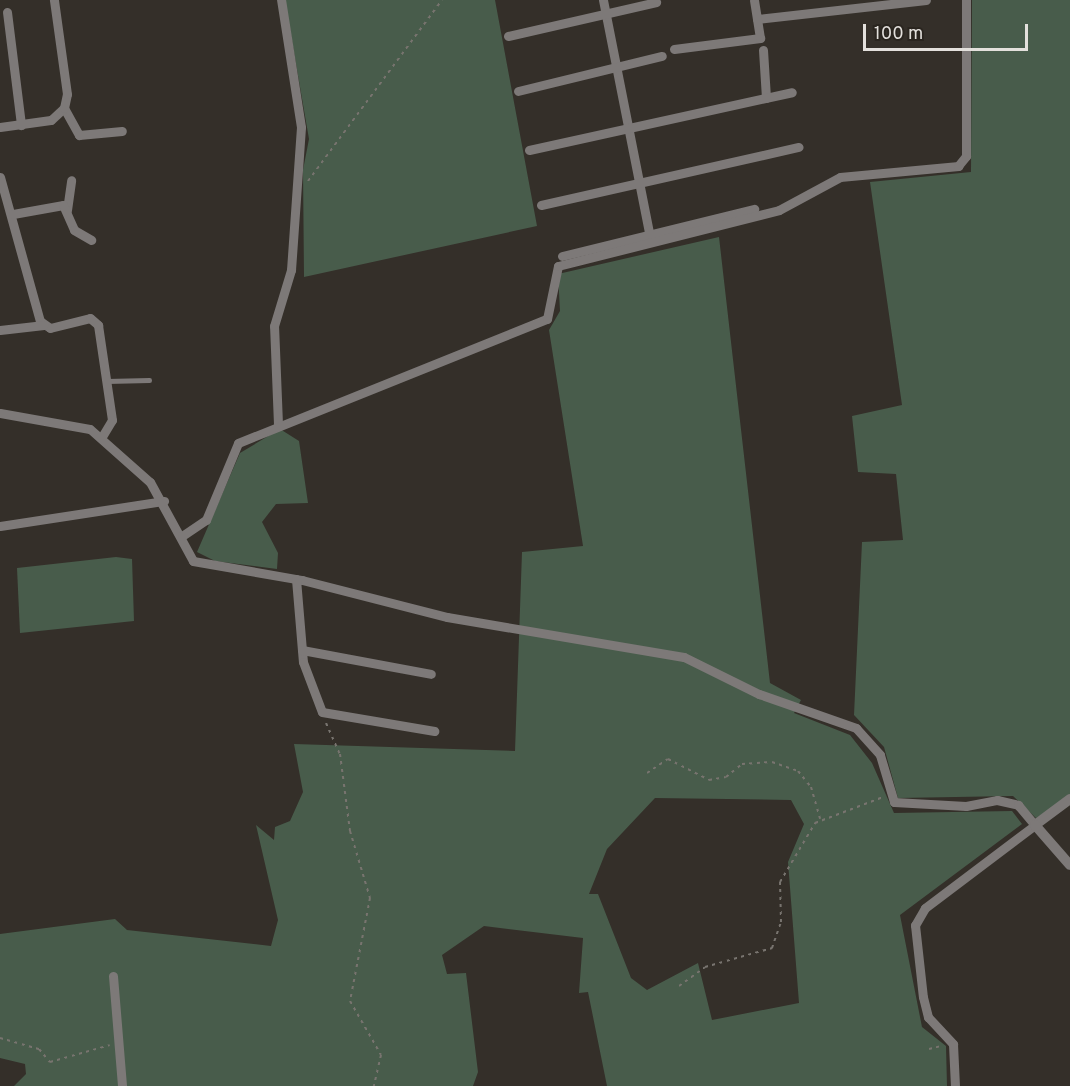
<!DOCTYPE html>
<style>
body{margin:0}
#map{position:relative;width:1070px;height:1086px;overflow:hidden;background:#342f29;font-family:Overpass,sans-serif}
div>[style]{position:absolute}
.green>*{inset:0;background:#485c4b}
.path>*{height:2px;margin-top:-1px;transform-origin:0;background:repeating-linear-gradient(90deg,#78746f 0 3px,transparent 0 7.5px)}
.service>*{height:4.5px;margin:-2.25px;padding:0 2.25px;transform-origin:2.25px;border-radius:2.25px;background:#7d7978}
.minor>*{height:9px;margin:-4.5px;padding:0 4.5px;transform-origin:4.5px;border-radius:4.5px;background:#7d7978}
.tertiary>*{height:10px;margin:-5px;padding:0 5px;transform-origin:5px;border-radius:5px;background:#7d7978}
span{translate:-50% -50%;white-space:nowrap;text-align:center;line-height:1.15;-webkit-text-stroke:6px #2a251f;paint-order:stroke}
.scale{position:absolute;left:863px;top:24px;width:165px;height:27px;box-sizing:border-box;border:3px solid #e3e0dc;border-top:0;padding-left:8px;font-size:18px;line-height:21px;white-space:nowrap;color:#e3e0dc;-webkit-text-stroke:4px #2a251f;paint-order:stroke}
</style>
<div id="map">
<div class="green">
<i style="clip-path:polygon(285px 0,495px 0,537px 226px,304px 277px,303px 170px,309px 139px)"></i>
<i style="clip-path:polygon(972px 0,1070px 0,1070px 797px,1036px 818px,1013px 796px,898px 798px,884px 747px,854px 715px,862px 542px,903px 540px,896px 474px,858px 472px,852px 416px,902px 405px,870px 182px,971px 172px)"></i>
<i style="clip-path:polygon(evenodd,719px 237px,770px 683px,801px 700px,794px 713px,850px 735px,872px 763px,894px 813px,1012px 811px,1022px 824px,900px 915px,922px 1027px,946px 1046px,947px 1086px,607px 1086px,588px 992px,579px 993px,583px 938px,484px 926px,442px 955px,447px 974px,466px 973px,478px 1072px,473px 1086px,14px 1086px,26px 1074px,25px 1064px,0 1058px,0 934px,115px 919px,127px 930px,271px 946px,278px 920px,256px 825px,274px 840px,275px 827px,290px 821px,303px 792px,294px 744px,515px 751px,522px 552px,583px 546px,549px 330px,560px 311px,558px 274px,719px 237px,655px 798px,791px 800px,804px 824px,788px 862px,799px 1003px,712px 1020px,698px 963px,647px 990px,631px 978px,598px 894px,589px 894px,607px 849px,655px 798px)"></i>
<i style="clip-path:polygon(280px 429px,299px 441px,308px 503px,276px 504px,262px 522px,278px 553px,277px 569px,215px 561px,197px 552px,240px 453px)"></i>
<i style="clip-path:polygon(116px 557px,132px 559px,134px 621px,20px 633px,17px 568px)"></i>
</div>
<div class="path">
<i style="left:308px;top:181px;width:225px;rotate:-53.5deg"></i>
<i style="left:326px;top:723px;width:34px;rotate:66deg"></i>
<i style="left:340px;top:754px;width:78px;rotate:82.6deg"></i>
<i style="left:350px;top:831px;width:70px;rotate:73.4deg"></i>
<i style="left:370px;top:898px;width:105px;rotate:101deg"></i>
<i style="left:350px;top:1001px;width:62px;rotate:60.1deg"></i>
<i style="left:381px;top:1055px;width:32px;rotate:103deg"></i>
<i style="left:647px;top:773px;width:25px;rotate:-34deg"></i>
<i style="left:668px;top:759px;width:46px;rotate:27.1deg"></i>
<i style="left:709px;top:780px;width:17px;rotate:-10deg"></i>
<i style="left:726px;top:777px;width:21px;rotate:-39deg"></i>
<i style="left:742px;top:764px;width:30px;rotate:-4deg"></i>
<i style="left:772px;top:762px;width:28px;rotate:19deg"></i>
<i style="left:798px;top:771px;width:21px;rotate:51deg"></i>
<i style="left:811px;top:787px;width:33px;rotate:74deg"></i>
<i style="left:679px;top:986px;width:32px;rotate:-36deg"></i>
<i style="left:705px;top:967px;width:70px;rotate:-15.8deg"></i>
<i style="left:772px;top:948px;width:28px;rotate:-71deg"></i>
<i style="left:781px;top:922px;width:40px;rotate:-91.4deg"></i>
<i style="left:780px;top:882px;width:69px;rotate:-59.3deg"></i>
<i style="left:815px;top:823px;width:73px;rotate:-20.9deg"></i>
<i style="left:0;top:1038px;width:41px;rotate:15.8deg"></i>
<i style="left:39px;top:1049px;width:17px;rotate:50deg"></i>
<i style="left:50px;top:1062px;width:62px;rotate:-15.8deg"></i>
<i style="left:929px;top:1049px;width:12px;rotate:-14deg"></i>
</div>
<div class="service">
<i style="left:107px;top:381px;width:42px;rotate:-1.4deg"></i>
</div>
<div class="minor">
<i style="left:603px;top:0;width:243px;rotate:78.8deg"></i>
<i style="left:7px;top:12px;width:114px;rotate:82.9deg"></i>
<i style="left:757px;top:19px;width:170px;rotate:-6.4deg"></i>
<i style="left:508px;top:36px;width:152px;rotate:-12.9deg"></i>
<i style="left:674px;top:49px;width:87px;rotate:-7.3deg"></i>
<i style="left:760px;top:38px;width:38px;rotate:-99deg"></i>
<i style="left:763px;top:50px;width:48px;rotate:86.4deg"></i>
<i style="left:518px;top:91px;width:148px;rotate:-13.7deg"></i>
<i style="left:64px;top:108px;width:31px;rotate:61deg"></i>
<i style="left:79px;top:135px;width:43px;rotate:-5.3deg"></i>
<i style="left:0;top:127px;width:51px;rotate:-7.8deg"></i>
<i style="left:51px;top:120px;width:18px;rotate:-43deg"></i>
<i style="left:64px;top:108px;width:14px;rotate:-78deg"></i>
<i style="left:67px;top:94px;width:95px;rotate:-97.9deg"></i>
<i style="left:529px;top:150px;width:269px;rotate:-12.4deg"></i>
<i style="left:0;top:177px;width:149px;rotate:74.5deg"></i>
<i style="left:40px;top:321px;width:12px;rotate:35deg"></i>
<i style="left:50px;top:328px;width:41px;rotate:-14deg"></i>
<i style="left:90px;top:318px;width:11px;rotate:41deg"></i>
<i style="left:98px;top:325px;width:96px;rotate:81.6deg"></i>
<i style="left:112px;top:420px;width:21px;rotate:121deg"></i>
<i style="left:541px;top:205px;width:264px;rotate:-12.7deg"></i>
<i style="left:67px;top:210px;width:30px;rotate:-82deg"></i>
<i style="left:13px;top:214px;width:51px;rotate:-10.2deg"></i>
<i style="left:63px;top:205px;width:27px;rotate:66deg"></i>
<i style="left:74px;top:230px;width:20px;rotate:30deg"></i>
<i style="left:562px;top:256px;width:198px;rotate:-13.8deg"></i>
<i style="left:0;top:330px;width:44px;rotate:-6.5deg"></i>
<i style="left:0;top:413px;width:91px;rotate:10.1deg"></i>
<i style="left:90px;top:429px;width:80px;rotate:41.5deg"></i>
<i style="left:150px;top:482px;width:90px;rotate:61.4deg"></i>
<i style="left:193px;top:561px;width:111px;rotate:9.9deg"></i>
<i style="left:302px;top:580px;width:150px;rotate:14.3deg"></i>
<i style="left:447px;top:617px;width:240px;rotate:9.6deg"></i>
<i style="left:684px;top:657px;width:84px;rotate:26.3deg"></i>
<i style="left:759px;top:694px;width:103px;rotate:19.3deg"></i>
<i style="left:856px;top:728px;width:36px;rotate:48deg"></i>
<i style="left:880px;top:755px;width:49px;rotate:73.4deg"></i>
<i style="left:894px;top:802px;width:72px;rotate:3.2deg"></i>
<i style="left:966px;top:806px;width:32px;rotate:-11deg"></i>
<i style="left:997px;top:800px;width:22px;rotate:13deg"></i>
<i style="left:1018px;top:805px;width:26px;rotate:50deg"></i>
<i style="left:1035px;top:825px;width:138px;rotate:143deg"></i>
<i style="left:925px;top:908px;width:20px;rotate:120deg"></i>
<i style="left:915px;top:925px;width:72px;rotate:83.7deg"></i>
<i style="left:923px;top:997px;width:21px;rotate:76deg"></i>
<i style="left:928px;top:1017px;width:37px;rotate:47deg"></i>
<i style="left:953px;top:1044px;width:42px;rotate:87.3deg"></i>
<i style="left:278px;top:424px;width:98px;rotate:-92.3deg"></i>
<i style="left:274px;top:326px;width:59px;rotate:-73.1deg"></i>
<i style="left:291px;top:270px;width:143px;rotate:-86deg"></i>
<i style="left:301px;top:127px;width:129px;rotate:-98.9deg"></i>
<i style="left:0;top:526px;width:166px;rotate:-8.7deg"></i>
<i style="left:182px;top:536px;width:29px;rotate:-34deg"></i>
<i style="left:206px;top:520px;width:83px;rotate:-67.4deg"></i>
<i style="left:238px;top:443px;width:333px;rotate:-21.9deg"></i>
<i style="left:547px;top:319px;width:54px;rotate:-78.3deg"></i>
<i style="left:558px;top:266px;width:228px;rotate:-14.2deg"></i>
<i style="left:779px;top:210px;width:69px;rotate:-28.4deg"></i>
<i style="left:840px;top:177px;width:119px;rotate:-5.3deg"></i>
<i style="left:958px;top:166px;width:13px;rotate:-51deg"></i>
<i style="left:966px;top:156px;width:156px;rotate:-90deg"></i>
<i style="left:296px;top:579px;width:83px;rotate:85.2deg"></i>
<i style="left:303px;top:662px;width:53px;rotate:69.2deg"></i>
<i style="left:322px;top:712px;width:114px;rotate:9.6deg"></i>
<i style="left:302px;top:650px;width:131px;rotate:10.5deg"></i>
<i style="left:113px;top:976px;width:110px;rotate:85.3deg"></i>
</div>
<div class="tertiary">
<i style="left:1070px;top:799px;width:44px;rotate:143.4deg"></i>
<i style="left:1035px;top:825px;width:53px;rotate:48.8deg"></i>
</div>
<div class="scale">100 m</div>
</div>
